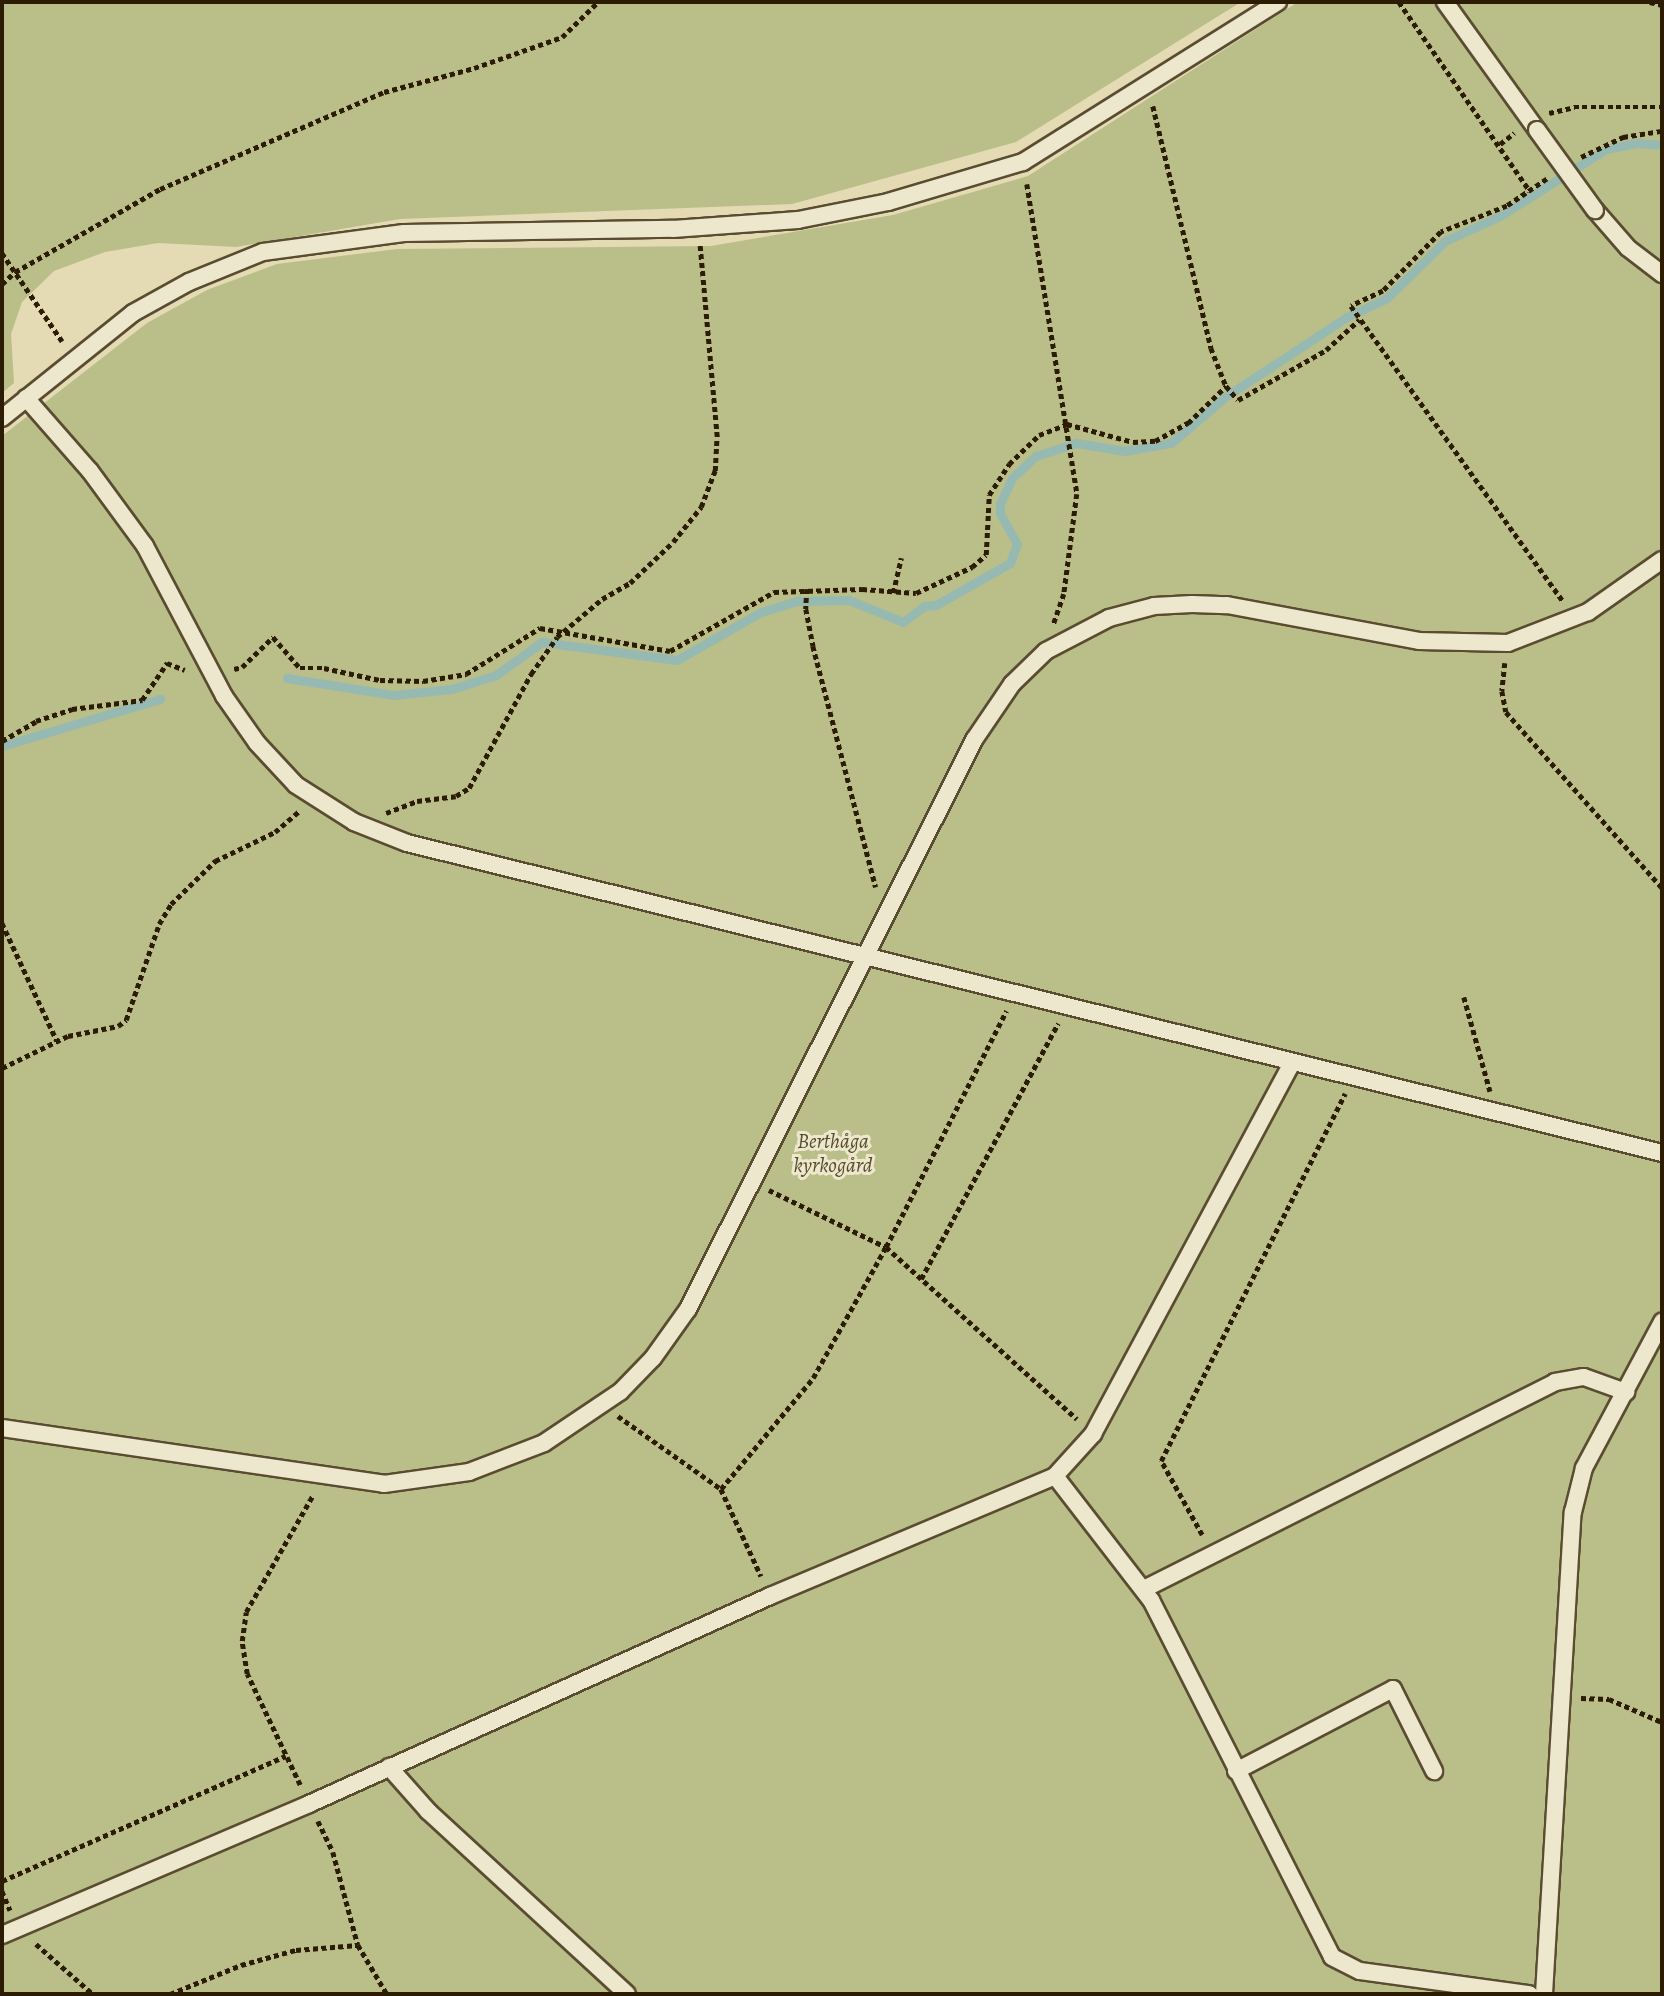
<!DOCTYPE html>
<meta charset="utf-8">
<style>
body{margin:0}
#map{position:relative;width:1664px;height:1996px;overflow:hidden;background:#e4dab4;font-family:Alegreya,serif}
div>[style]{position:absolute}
.green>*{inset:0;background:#babe89}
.stream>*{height:9px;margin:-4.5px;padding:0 4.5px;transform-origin:4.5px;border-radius:4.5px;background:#96bab2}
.path>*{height:4.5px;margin-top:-2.25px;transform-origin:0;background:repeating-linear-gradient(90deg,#2c1c04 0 5px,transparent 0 8.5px)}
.roads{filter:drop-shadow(2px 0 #5a4c30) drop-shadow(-2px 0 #5a4c30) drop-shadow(0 2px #5a4c30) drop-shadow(0 -2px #5a4c30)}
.service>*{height:16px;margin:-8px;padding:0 8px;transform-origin:8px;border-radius:8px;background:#ede7ce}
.bridges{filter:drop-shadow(2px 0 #5a4c30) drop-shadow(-2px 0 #5a4c30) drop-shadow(0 2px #5a4c30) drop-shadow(0 -2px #5a4c30)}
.service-bridge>*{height:16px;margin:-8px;padding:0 8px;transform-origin:8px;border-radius:8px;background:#ede7ce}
span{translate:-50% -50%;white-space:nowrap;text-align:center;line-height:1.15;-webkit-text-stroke:6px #ede7ce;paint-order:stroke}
.park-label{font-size:21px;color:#574d2c;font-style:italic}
.frame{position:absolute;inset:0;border:4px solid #2c1c04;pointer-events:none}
</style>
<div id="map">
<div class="green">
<i style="clip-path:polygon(2px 2px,1241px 2px,1016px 142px,792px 204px,400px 219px,236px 247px,158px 243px,105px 252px,54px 271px,22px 302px,11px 334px,14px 383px,2px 393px)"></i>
<i style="clip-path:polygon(1298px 2px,1662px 2px,1662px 1994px,2px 1994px,2px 436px,147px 323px,207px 290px,277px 264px,397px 249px,711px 246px,893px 215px,1028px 176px)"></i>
</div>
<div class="stream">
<i style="left:287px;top:678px;width:107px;rotate:9.1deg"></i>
<i style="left:393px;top:695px;width:59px;rotate:-5.8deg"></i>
<i style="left:452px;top:689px;width:46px;rotate:-17.7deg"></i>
<i style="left:496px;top:675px;width:57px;rotate:-35.7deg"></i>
<i style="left:542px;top:642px;width:136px;rotate:7.6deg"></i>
<i style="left:677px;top:660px;width:97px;rotate:-29.7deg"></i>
<i style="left:761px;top:612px;width:39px;rotate:-17deg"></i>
<i style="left:798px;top:601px;width:51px;rotate:-1.1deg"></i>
<i style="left:849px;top:600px;width:58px;rotate:22.2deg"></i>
<i style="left:903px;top:622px;width:26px;rotate:-37deg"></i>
<i style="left:924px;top:606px;width:12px;rotate:-5deg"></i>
<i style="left:936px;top:605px;width:85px;rotate:-29.6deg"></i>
<i style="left:1010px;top:563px;width:20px;rotate:-70deg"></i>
<i style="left:1017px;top:544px;width:35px;rotate:-119deg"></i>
<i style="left:1000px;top:513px;width:9px;rotate:-90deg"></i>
<i style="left:1000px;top:504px;width:29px;rotate:-65deg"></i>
<i style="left:1012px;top:478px;width:33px;rotate:-43deg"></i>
<i style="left:1036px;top:456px;width:42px;rotate:-18deg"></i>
<i style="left:1076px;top:443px;width:50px;rotate:9.3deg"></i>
<i style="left:1125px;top:451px;width:47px;rotate:-9.9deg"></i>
<i style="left:1171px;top:443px;width:71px;rotate:-40.4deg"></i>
<i style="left:1225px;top:397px;width:146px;rotate:-33.3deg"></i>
<i style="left:1347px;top:317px;width:44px;rotate:-25.4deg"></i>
<i style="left:1387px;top:298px;width:81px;rotate:-44.5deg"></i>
<i style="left:1445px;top:241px;width:60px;rotate:-24.4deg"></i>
<i style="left:1500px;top:216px;width:125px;rotate:-32.3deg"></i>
<i style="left:1606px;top:149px;width:33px;rotate:-11deg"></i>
<i style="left:1638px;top:143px;width:24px;rotate:5deg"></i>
<i style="left:2px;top:746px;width:165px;rotate:-16.6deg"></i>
</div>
<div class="path">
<i style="left:1399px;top:2px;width:230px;rotate:55.3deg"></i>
<i style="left:1650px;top:2px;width:12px;rotate:14deg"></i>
<i style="left:1153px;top:106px;width:249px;rotate:76.5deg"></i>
<i style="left:1211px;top:348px;width:41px;rotate:68.5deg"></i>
<i style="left:1226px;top:386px;width:18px;rotate:49deg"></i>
<i style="left:1238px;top:400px;width:101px;rotate:-29.6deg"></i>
<i style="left:1326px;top:350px;width:45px;rotate:-42.3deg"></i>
<i style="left:1549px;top:113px;width:26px;rotate:-13deg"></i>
<i style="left:1574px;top:107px;width:88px"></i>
<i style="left:1500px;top:144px;width:18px;rotate:-38deg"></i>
<i style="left:1581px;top:157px;width:47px;rotate:-25.5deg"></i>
<i style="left:1623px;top:137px;width:39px;rotate:-9deg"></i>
<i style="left:1547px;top:179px;width:48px;rotate:146deg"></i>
<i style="left:1507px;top:206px;width:71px;rotate:158.5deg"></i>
<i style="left:1441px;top:232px;width:83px;rotate:134.5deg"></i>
<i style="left:1383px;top:291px;width:35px;rotate:155deg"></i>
<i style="left:1351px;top:306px;width:363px;rotate:54.3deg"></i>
<i style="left:1027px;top:184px;width:314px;rotate:80.8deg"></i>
<i style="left:1077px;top:494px;width:101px;rotate:97.4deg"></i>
<i style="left:1064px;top:594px;width:31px;rotate:109deg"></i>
<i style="left:2px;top:253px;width:107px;rotate:55.7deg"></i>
<i style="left:2px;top:284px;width:18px;rotate:-43deg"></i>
<i style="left:15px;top:272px;width:167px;rotate:-29.8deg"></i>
<i style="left:160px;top:189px;width:244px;rotate:-23.4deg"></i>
<i style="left:384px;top:92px;width:93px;rotate:-14.9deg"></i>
<i style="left:474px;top:68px;width:93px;rotate:-19.4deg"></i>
<i style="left:562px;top:37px;width:50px;rotate:-44.2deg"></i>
<i style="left:807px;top:589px;width:20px;rotate:93deg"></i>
<i style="left:806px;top:609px;width:38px;rotate:79deg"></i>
<i style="left:813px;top:646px;width:249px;rotate:75.4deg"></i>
<i style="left:893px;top:593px;width:36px;rotate:-77deg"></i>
<i style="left:1505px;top:663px;width:28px;rotate:96deg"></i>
<i style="left:1502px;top:691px;width:21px;rotate:79deg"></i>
<i style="left:1506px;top:712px;width:235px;rotate:48.4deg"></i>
<i style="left:234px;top:669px;width:8px;rotate:-14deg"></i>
<i style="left:242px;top:667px;width:43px;rotate:-44.1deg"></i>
<i style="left:273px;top:637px;width:41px;rotate:48.9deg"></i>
<i style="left:300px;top:668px;width:24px"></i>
<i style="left:324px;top:668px;width:57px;rotate:12.1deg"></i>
<i style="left:380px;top:680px;width:43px;rotate:1.3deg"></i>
<i style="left:423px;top:681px;width:44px;rotate:-9.2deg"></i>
<i style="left:466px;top:674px;width:87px;rotate:-31.9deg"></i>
<i style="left:540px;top:628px;width:132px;rotate:10deg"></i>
<i style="left:670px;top:651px;width:120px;rotate:-29.6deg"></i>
<i style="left:774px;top:592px;width:88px;rotate:-2deg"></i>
<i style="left:862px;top:589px;width:54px;rotate:4.2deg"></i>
<i style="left:916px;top:593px;width:62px;rotate:-24.9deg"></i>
<i style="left:972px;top:567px;width:18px;rotate:-41deg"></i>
<i style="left:986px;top:555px;width:60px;rotate:-87.1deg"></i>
<i style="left:989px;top:495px;width:37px;rotate:-57deg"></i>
<i style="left:1009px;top:464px;width:42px;rotate:-44deg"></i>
<i style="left:1039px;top:435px;width:30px;rotate:-21deg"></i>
<i style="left:1067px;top:424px;width:68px;rotate:15.3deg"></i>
<i style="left:1133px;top:442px;width:22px;rotate:-3deg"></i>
<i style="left:1155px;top:441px;width:38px;rotate:-29deg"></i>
<i style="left:1188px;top:423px;width:53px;rotate:-44.2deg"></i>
<i style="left:2px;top:741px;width:39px;rotate:-30deg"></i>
<i style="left:36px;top:721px;width:38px;rotate:-18deg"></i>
<i style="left:72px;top:709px;width:71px;rotate:-7.3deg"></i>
<i style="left:142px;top:700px;width:45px;rotate:-56deg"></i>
<i style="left:167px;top:663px;width:19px;rotate:21deg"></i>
<i style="left:386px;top:813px;width:33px;rotate:-21deg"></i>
<i style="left:417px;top:801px;width:39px;rotate:-7deg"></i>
<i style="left:456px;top:796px;width:15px;rotate:-32deg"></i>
<i style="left:469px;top:788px;width:130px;rotate:-61.5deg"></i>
<i style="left:531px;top:674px;width:45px;rotate:-54.9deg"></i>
<i style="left:557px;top:637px;width:59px;rotate:-40.2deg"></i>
<i style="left:602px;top:599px;width:32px;rotate:-30deg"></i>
<i style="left:630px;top:583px;width:59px;rotate:-43.6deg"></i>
<i style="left:673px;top:542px;width:45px;rotate:-51.3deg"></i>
<i style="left:701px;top:507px;width:39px;rotate:-69deg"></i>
<i style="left:715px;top:471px;width:34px;rotate:-87deg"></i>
<i style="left:717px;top:437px;width:192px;rotate:-95.1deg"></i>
<i style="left:2px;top:923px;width:130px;rotate:65deg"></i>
<i style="left:1464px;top:997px;width:98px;rotate:74.5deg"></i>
<i style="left:2px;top:1068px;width:73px;rotate:-25.9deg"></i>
<i style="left:68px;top:1036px;width:51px;rotate:-11.3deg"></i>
<i style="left:118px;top:1026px;width:10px;rotate:-37deg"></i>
<i style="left:126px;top:1020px;width:102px;rotate:-71deg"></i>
<i style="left:159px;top:924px;width:23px;rotate:-59deg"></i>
<i style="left:171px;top:904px;width:62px;rotate:-44.3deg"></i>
<i style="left:215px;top:861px;width:67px;rotate:-25.8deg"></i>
<i style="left:275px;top:832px;width:33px;rotate:-41deg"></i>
<i style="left:769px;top:1190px;width:130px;rotate:26deg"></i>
<i style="left:886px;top:1247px;width:257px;rotate:42deg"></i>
<i style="left:921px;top:1279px;width:290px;rotate:-61.8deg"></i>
<i style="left:618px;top:1416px;width:126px;rotate:35.3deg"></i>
<i style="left:721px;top:1489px;width:96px;rotate:65.3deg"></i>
<i style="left:721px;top:1489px;width:144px;rotate:-50.3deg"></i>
<i style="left:813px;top:1378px;width:150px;rotate:-60.9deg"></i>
<i style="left:886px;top:1247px;width:265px;rotate:-63deg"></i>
<i style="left:1202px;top:1535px;width:85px;rotate:-119deg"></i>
<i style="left:1161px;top:1461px;width:411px;rotate:-63.4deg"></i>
<i style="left:1581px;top:1698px;width:28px;rotate:2deg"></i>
<i style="left:1609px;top:1699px;width:58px;rotate:23.5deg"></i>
<i style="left:300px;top:1785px;width:123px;rotate:-115.5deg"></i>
<i style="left:247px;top:1674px;width:33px;rotate:-99deg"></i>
<i style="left:242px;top:1641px;width:29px;rotate:-82deg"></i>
<i style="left:246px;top:1612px;width:135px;rotate:-60.2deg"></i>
<i style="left:318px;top:1821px;width:34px;rotate:64deg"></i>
<i style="left:333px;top:1852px;width:96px;rotate:75deg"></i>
<i style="left:358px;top:1945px;width:57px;rotate:59.4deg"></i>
<i style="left:2px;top:1881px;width:310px;rotate:-23.8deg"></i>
<i style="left:2px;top:1891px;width:21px;rotate:67deg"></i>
<i style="left:36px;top:1944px;width:76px;rotate:41.3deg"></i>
<i style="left:170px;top:1994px;width:77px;rotate:-22.2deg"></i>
<i style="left:241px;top:1965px;width:57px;rotate:-15.3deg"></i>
<i style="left:296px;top:1950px;width:62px;rotate:-4.6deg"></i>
</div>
<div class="roads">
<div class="service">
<i style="left:1445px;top:2px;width:158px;rotate:54.3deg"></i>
<i style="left:1595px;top:210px;width:50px;rotate:49deg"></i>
<i style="left:1628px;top:248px;width:43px;rotate:37.4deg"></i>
<i style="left:26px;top:398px;width:97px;rotate:48.8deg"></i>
<i style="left:90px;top:471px;width:93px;rotate:53.7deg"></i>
<i style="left:145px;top:546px;width:170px;rotate:62.2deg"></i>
<i style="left:224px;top:696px;width:57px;rotate:54.9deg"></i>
<i style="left:257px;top:743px;width:57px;rotate:47.1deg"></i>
<i style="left:296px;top:785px;width:69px;rotate:32.5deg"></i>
<i style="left:354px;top:822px;width:57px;rotate:21.6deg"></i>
<i style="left:407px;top:843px;width:1293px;rotate:13.87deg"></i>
<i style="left:2px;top:418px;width:168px;rotate:-38.7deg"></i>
<i style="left:133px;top:313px;width:64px;rotate:-29deg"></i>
<i style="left:189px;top:282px;width:80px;rotate:-22.1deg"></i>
<i style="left:263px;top:252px;width:142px;rotate:-7.7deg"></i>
<i style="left:404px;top:233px;width:269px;rotate:-0.9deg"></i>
<i style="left:673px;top:229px;width:125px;rotate:-4.1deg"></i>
<i style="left:798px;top:220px;width:92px;rotate:-11.3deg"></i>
<i style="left:888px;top:202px;width:141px;rotate:-16.5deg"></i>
<i style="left:1023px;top:162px;width:301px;rotate:-32.1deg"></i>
<i style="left:2px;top:1428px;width:386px;rotate:8.3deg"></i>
<i style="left:384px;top:1484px;width:86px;rotate:-8deg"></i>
<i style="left:469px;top:1472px;width:80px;rotate:-21.1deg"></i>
<i style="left:544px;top:1443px;width:92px;rotate:-33.9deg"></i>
<i style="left:620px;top:1392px;width:47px;rotate:-45.9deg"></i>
<i style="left:653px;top:1358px;width:60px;rotate:-54.5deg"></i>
<i style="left:688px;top:1309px;width:637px;rotate:-63.31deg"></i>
<i style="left:974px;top:740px;width:68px;rotate:-55.8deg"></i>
<i style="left:1012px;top:684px;width:47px;rotate:-44.1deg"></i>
<i style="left:1046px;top:651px;width:71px;rotate:-27.6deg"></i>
<i style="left:1109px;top:618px;width:47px;rotate:-14.9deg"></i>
<i style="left:1154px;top:606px;width:38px;rotate:-3deg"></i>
<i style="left:1192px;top:604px;width:35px;rotate:2deg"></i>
<i style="left:1227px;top:605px;width:195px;rotate:10.6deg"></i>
<i style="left:1419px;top:641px;width:89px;rotate:1.3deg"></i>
<i style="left:1508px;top:643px;width:86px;rotate:-21.2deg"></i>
<i style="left:1588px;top:612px;width:90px;rotate:-35.1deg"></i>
<i style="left:1055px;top:1476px;width:157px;rotate:52.3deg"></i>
<i style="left:1151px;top:1600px;width:400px;rotate:63.1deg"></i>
<i style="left:1332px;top:1957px;width:31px;rotate:27deg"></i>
<i style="left:1360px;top:1971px;width:171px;rotate:7.8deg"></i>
<i style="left:1144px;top:1589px;width:460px;rotate:-26.7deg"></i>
<i style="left:1555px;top:1382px;width:29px;rotate:-10deg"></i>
<i style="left:1584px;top:1377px;width:45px;rotate:19.7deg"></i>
<i style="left:389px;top:1767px;width:59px;rotate:48.4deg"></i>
<i style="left:428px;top:1811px;width:270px;rotate:42.6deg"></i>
<i style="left:1236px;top:1771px;width:177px;rotate:-27.6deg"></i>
<i style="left:1393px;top:1689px;width:92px;rotate:63.4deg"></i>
<i style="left:2px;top:1935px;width:334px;rotate:-23.1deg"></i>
<i style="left:309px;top:1804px;width:506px;rotate:-24.28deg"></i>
<i style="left:770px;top:1596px;width:309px;rotate:-22.8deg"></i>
<i style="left:1055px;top:1476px;width:57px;rotate:-47.9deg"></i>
<i style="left:1093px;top:1434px;width:421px;rotate:-61.8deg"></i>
<i style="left:1544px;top:1994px;width:483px;rotate:-86.6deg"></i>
<i style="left:1573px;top:1512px;width:45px;rotate:-76deg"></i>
<i style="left:1584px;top:1468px;width:166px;rotate:-61.9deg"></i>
</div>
</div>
<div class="bridges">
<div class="service-bridge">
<i style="left:1537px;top:130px;width:99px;rotate:54.1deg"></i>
</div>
</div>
<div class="park-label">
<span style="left:833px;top:1153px">Berthåga<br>kyrkogård</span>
</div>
<div class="frame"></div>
</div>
